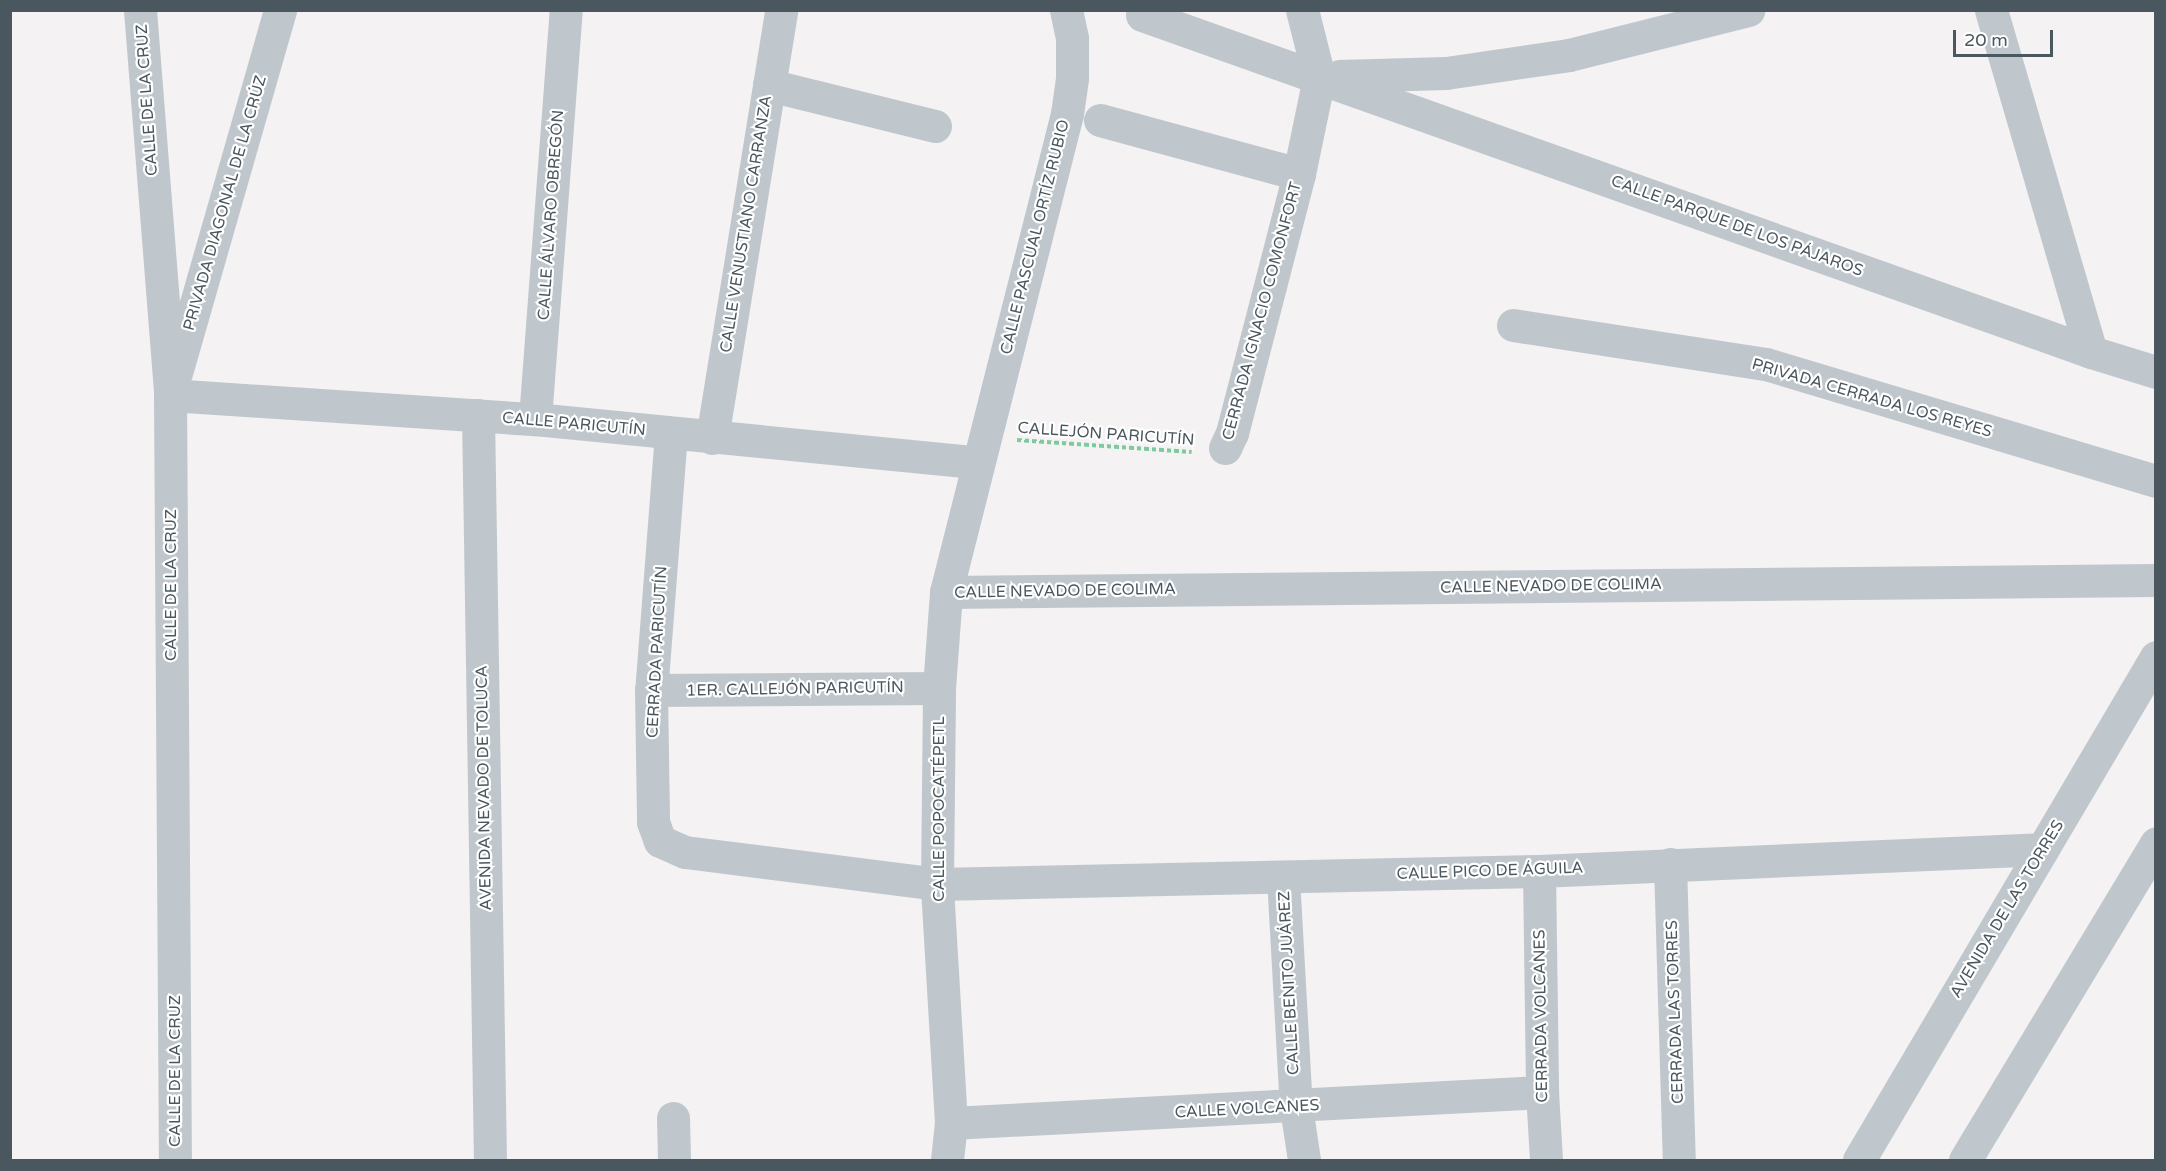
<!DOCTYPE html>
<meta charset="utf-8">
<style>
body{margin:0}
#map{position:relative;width:2166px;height:1171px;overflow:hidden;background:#f4f2f2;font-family:"Varela Round",sans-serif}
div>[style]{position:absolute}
.path>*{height:4px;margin-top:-2px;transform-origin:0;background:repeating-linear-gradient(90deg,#7eca9e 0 4.5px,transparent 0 7.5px)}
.minor>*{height:33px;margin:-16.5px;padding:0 16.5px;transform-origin:16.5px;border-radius:16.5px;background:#bfc7cd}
span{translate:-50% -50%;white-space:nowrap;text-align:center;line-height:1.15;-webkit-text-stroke:4.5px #fff;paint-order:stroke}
.street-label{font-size:16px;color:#4b575e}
.frame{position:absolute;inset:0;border:12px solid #4b575e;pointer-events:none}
.scale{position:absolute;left:1953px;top:30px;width:100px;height:27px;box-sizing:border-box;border:3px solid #4b575e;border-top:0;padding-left:8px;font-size:18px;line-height:21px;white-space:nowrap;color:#4b575e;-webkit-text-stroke:4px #fff;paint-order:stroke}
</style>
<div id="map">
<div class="path">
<i style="left:1017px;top:440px;width:175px;rotate:3.9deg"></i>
</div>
<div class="minor">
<i style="left:140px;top:10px;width:386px;rotate:85.5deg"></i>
<i style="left:170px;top:395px;width:765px;rotate:89.63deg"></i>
<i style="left:1991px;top:10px;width:356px;rotate:73.7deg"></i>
<i style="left:1142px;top:15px;width:1007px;rotate:19.55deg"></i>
<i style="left:2091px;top:352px;width:68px;rotate:17.1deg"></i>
<i style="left:1339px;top:76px;width:107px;rotate:-1.6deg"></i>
<i style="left:1446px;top:73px;width:124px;rotate:-8.3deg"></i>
<i style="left:1569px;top:55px;width:185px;rotate:-14.1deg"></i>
<i style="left:769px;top:85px;width:171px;rotate:13.9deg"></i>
<i style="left:1100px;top:120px;width:206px;rotate:15.2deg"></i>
<i style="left:1513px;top:325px;width:256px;rotate:8.8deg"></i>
<i style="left:1766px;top:364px;width:407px;rotate:16.7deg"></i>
<i style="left:176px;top:373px;width:378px;rotate:-74deg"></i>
<i style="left:170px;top:395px;width:366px;rotate:3.8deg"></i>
<i style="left:535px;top:419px;width:444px;rotate:5.6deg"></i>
<i style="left:478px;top:415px;width:745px;rotate:89.08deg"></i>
<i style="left:535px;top:419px;width:410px;rotate:-85.7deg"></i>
<i style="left:671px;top:433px;width:258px;rotate:94.4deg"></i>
<i style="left:651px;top:690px;width:132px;rotate:89.1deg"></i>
<i style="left:653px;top:822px;width:20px;rotate:70deg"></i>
<i style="left:660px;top:841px;width:27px;rotate:24deg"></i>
<i style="left:685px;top:852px;width:254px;rotate:7.2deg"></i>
<i style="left:937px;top:884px;width:602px;rotate:-1.24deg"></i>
<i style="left:1539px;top:871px;width:504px;rotate:-2.5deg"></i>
<i style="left:712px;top:438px;width:434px;rotate:-80.8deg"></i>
<i style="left:1225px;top:448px;width:17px;rotate:-65deg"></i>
<i style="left:1232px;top:433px;width:268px;rotate:-75.5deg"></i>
<i style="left:1299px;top:174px;width:99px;rotate:-78.3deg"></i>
<i style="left:1319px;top:77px;width:69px;rotate:-104.2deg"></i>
<i style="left:946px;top:592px;width:1210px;rotate:-0.57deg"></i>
<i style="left:651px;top:690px;width:288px;rotate:-0.4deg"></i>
<i style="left:1670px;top:864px;width:296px;rotate:88.3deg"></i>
<i style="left:1539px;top:871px;width:221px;rotate:89.2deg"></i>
<i style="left:1542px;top:1092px;width:68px;rotate:86.6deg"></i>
<i style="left:1283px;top:877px;width:230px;rotate:86.8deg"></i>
<i style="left:1296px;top:1107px;width:54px;rotate:81.4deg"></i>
<i style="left:673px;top:1118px;width:42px;rotate:88.6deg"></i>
<i style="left:951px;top:1123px;width:592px;rotate:-3deg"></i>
<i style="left:947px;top:1160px;width:37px;rotate:-84deg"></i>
<i style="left:951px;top:1123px;width:239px;rotate:-93.4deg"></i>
<i style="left:937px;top:884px;width:196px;rotate:-89.4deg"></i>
<i style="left:939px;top:688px;width:96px;rotate:-85.8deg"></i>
<i style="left:946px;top:592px;width:493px;rotate:-75.8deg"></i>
<i style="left:1067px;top:114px;width:37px;rotate:-82deg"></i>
<i style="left:1072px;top:77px;width:39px;rotate:-90deg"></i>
<i style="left:1072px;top:38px;width:29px;rotate:-102deg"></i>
<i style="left:1859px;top:1160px;width:584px;rotate:-59.44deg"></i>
<i style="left:1965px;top:1160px;width:370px;rotate:-58.9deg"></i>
</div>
<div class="street-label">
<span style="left:147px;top:100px;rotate:-94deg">CALLE DE LA CRUZ</span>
<span style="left:225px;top:203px;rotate:-74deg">PRIVADA DIAGONAL DE LA CRÚZ</span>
<span style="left:551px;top:215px;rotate:-86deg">CALLE ÁLVARO OBREGÓN</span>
<span style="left:746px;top:224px;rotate:-81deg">CALLE VENUSTIANO CARRANZA</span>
<span style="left:1737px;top:226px;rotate:20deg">CALLE PARQUE DE LOS PÁJAROS</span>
<span style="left:1035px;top:237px;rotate:-76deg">CALLE PASCUAL ORTÍZ RUBIO</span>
<span style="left:1262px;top:311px;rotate:-75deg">CERRADA IGNACIO COMONFORT</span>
<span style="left:1872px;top:398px;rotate:16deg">PRIVADA CERRADA LOS REYES</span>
<span style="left:574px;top:424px;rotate:5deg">CALLE PARICUTÍN</span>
<span style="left:1106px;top:434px;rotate:4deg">CALLEJÓN PARICUTÍN</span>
<span style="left:171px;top:585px;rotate:-90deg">CALLE DE LA CRUZ</span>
<span style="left:1551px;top:586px;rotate:-1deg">CALLE NEVADO DE COLIMA</span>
<span style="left:1065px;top:591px;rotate:-1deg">CALLE NEVADO DE COLIMA</span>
<span style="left:657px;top:652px;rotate:-87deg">CERRADA PARICUTÍN</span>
<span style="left:795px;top:689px;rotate:-1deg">1ER. CALLEJÓN PARICUTÍN</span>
<span style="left:484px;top:788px;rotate:-91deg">AVENIDA NEVADO DE TOLUCA</span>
<span style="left:939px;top:809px;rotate:-90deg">CALLE POPOCATÉPETL</span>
<span style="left:1490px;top:871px;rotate:-2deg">CALLE PICO DE ÁGUILA</span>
<span style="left:2007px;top:909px;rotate:-59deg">AVENIDA DE LAS TORRES</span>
<span style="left:1289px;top:983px;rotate:-93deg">CALLE BENITO JUÁREZ</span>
<span style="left:1675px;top:1012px;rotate:-92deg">CERRADA LAS TORRES</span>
<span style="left:1541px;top:1016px;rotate:-91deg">CERRADA VOLCANES</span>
<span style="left:175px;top:1071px;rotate:-90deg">CALLE DE LA CRUZ</span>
<span style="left:1247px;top:1109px;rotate:-3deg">CALLE VOLCANES</span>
</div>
<div class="frame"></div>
<div class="scale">20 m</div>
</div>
